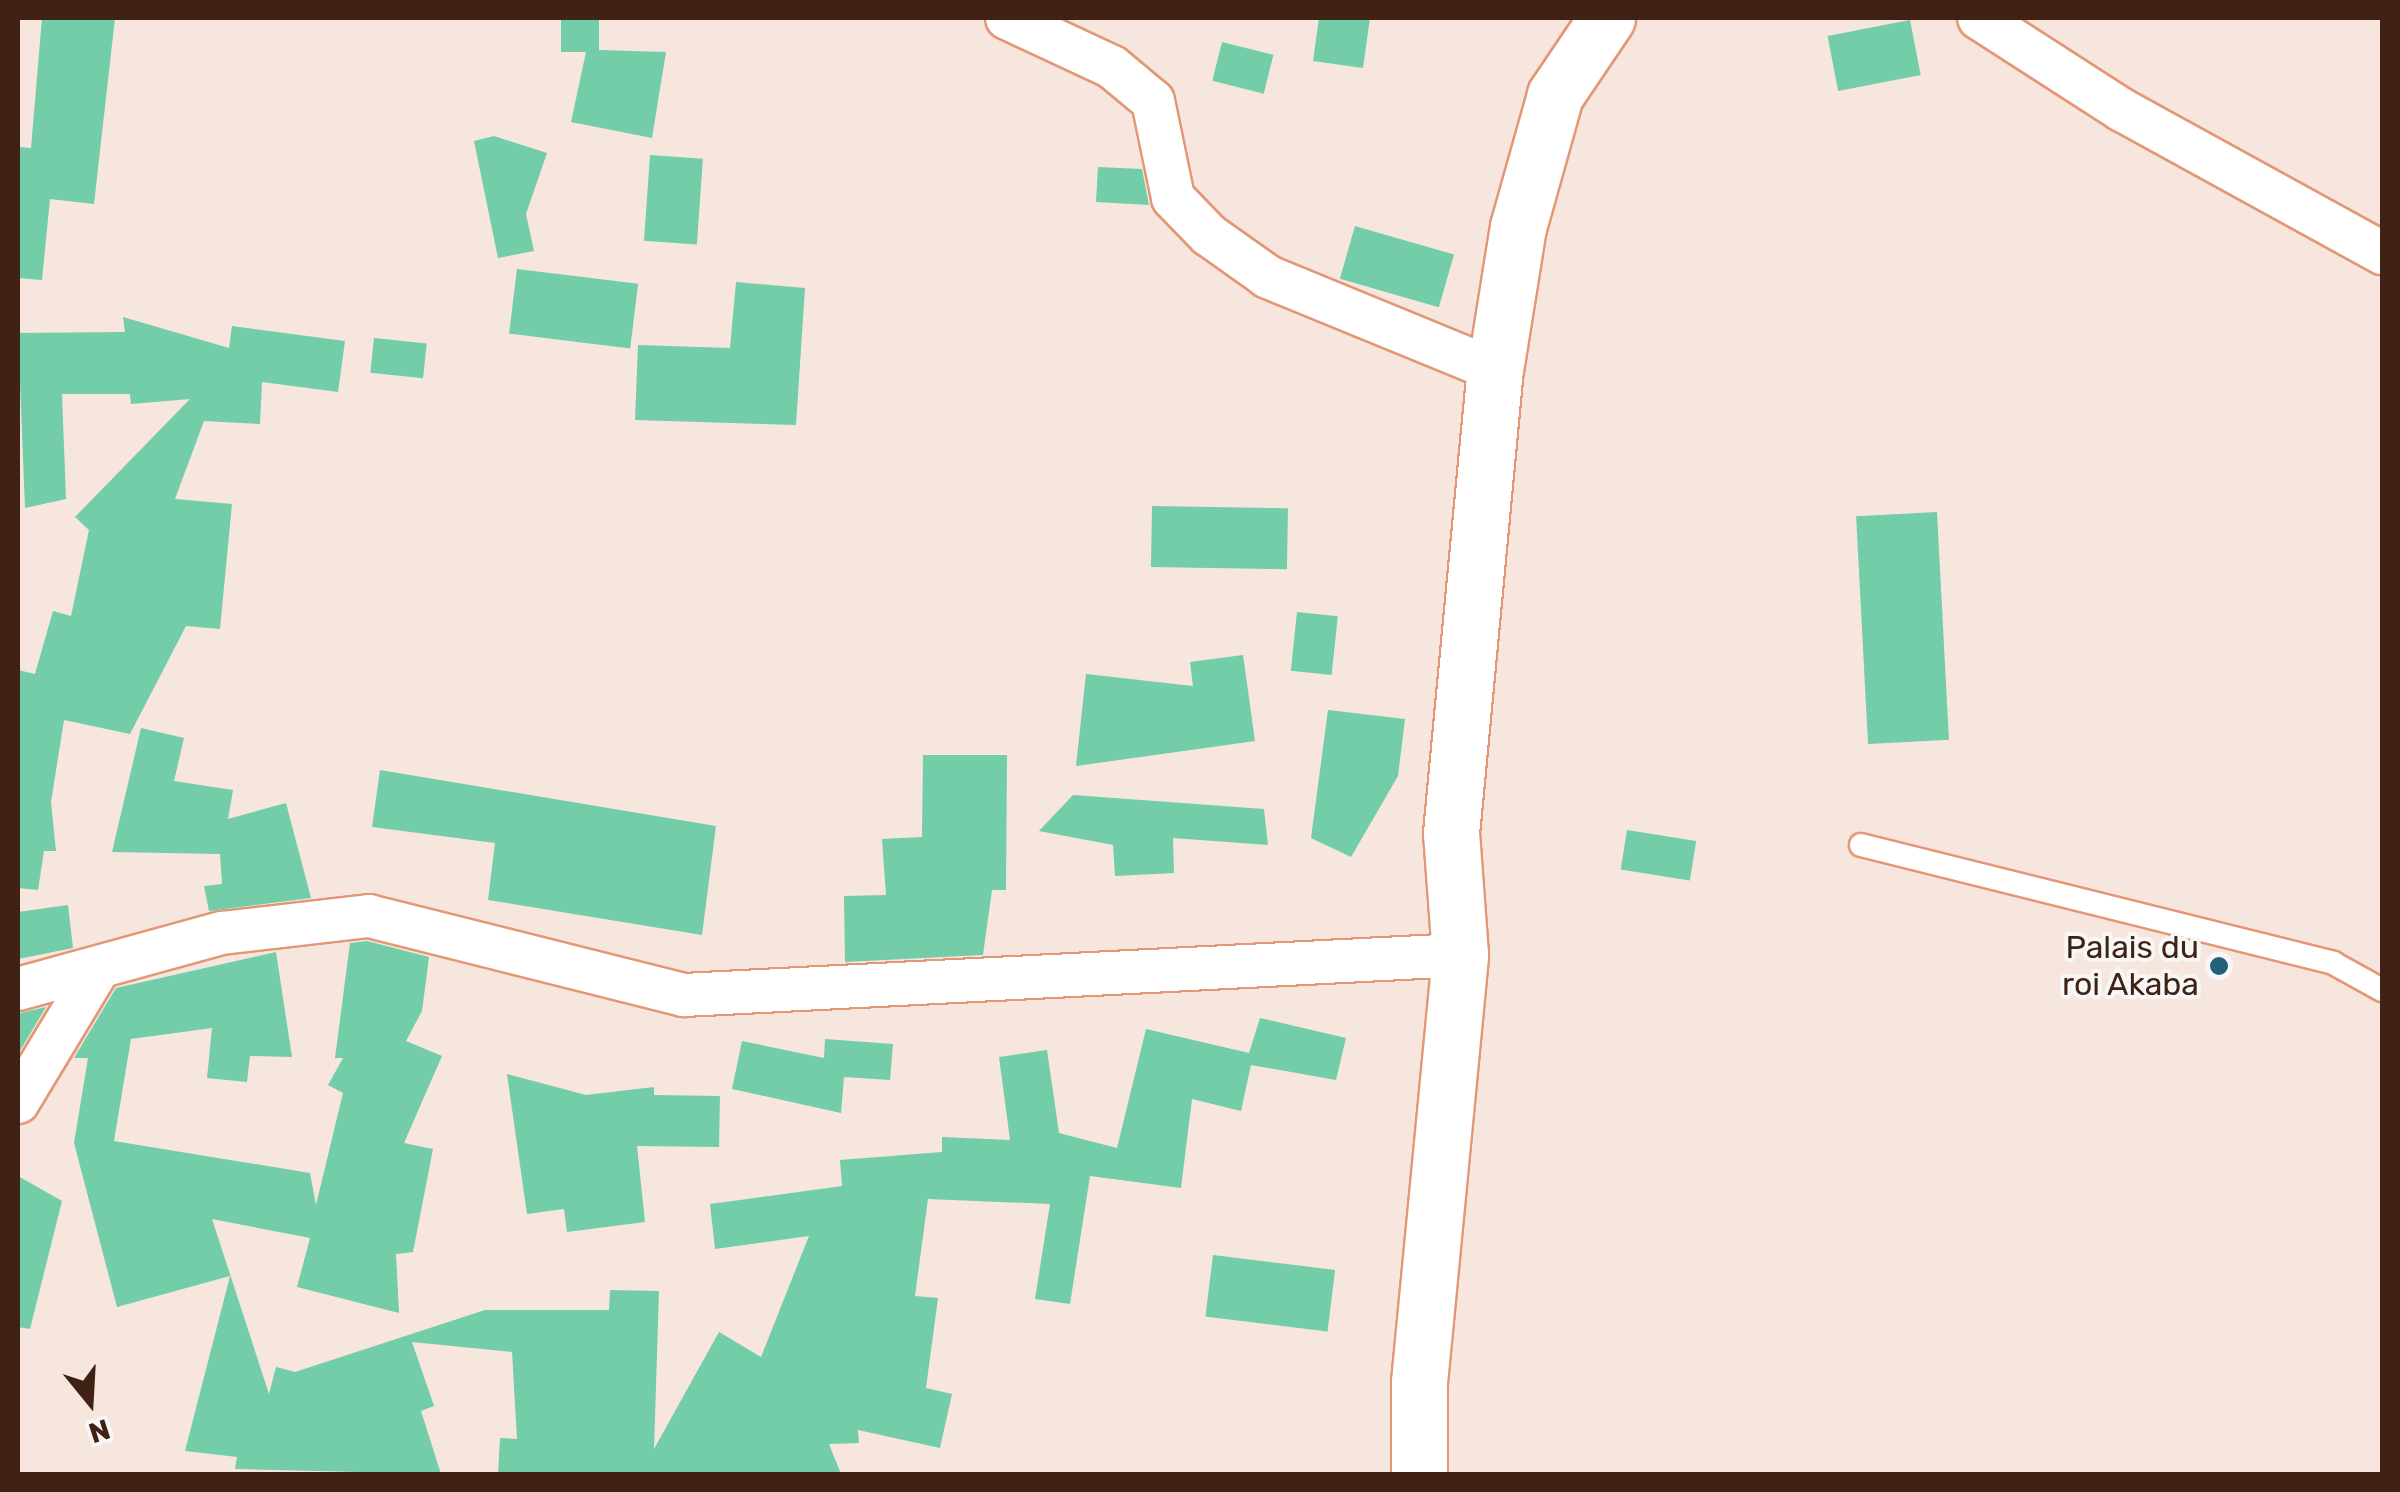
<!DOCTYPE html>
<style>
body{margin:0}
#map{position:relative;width:2400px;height:1492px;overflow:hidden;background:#f6e6de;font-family:Rubik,sans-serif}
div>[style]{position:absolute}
.building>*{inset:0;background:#72cda8;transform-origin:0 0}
.roads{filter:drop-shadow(2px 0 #e39774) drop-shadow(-2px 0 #e39774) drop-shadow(0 2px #e39774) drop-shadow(0 -2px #e39774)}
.service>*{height:22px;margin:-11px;padding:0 11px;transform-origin:11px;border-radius:11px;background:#fff}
.minor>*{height:42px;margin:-21px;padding:0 21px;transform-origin:21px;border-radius:21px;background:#fff}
.secondary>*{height:55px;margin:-27.5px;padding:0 27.5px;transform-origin:27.5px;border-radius:27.5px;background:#fff}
.dots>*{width:28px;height:28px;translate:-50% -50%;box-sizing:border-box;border:5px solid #f7f7f7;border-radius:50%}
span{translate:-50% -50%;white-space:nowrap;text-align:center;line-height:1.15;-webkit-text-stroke:8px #f7f7f7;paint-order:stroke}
.poi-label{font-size:32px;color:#402214}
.right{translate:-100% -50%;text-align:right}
.frame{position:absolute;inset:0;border:20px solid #402214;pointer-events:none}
.north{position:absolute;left:40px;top:1352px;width:100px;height:100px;-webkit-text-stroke:8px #f7f7f7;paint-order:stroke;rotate:162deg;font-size:28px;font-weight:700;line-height:40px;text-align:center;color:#402214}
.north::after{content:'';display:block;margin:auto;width:35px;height:45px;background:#402214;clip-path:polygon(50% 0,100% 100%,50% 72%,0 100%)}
</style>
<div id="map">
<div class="building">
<i style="clip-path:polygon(42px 18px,115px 18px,94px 204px,50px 199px,42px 280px,18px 278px,18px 147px,31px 148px)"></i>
<i style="clip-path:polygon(561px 18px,599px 18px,599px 50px,666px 52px,652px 138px,571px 122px,586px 52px,561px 52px)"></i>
<i style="clip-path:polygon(1319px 18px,1370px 18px,1363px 68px,1313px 61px)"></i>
<i style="left:1910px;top:20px;width:56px;height:84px;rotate:79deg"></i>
<i style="left:1222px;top:42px;width:53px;height:40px;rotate:14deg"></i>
<i style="clip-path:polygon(494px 136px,547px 153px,526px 214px,534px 251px,498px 258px,474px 141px)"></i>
<i style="left:650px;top:155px;width:53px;height:86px;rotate:4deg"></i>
<i style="clip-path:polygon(1098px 167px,1142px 169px,1149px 205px,1096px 202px)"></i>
<i style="left:1355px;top:226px;width:103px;height:55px;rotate:16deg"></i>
<i style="left:517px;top:269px;width:122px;height:65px;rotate:7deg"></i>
<i style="clip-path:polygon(736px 282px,805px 288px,796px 425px,635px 420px,638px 345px,730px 348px)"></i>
<i style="clip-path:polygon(123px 317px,229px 348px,232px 326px,345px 341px,338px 392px,262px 382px,260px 424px,204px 421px,175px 499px,232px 504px,220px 629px,186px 626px,130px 734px,64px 720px,51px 802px,56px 851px,44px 851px,38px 890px,18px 888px,18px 670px,35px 674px,53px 611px,71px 616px,89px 530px,75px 517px,190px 399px,131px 404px,130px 394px,62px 394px,66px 499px,25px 508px,18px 333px,125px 332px)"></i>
<i style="left:374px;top:338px;width:53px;height:35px;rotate:6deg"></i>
<i style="left:1152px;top:506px;width:136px;height:61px;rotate:1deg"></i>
<i style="left:1937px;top:512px;width:228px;height:81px;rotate:87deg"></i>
<i style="left:1297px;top:612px;width:41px;height:59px;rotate:6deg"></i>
<i style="clip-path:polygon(1243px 655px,1255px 741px,1076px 766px,1086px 674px,1193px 686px,1190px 662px)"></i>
<i style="clip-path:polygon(1328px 710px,1405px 719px,1398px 776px,1351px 857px,1311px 838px)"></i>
<i style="clip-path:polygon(141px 728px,184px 738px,174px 781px,233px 790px,228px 819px,286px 803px,311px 898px,209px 911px,204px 886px,222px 884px,220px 854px,112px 852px)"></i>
<i style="clip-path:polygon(923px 755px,1007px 755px,1006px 890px,992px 890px,983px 955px,845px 962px,844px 896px,886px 895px,882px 839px,922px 837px)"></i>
<i style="clip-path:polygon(380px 770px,716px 826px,702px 935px,488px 900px,495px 843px,372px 827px)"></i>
<i style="clip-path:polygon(1073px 795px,1264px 809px,1268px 845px,1173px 838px,1174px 873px,1115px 876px,1113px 845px,1039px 831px)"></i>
<i style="left:1627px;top:830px;width:70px;height:40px;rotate:9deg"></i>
<i style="clip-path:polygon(68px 905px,73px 948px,18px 959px,18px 912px)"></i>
<i style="clip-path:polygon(367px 941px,429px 957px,422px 1011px,406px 1041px,442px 1056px,404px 1143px,433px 1149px,413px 1252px,396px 1254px,399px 1313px,297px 1287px,310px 1238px,212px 1219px,269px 1394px,276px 1367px,295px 1372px,485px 1310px,609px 1310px,610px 1290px,659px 1291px,654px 1449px,719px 1332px,761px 1357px,809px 1236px,715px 1249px,710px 1204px,842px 1186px,840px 1160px,942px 1152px,942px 1137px,1010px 1140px,999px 1057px,1047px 1050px,1059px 1133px,1117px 1148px,1146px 1029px,1249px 1053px,1260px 1018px,1346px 1038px,1336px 1080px,1251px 1065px,1241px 1111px,1192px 1099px,1181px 1188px,1090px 1176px,1070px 1304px,1035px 1299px,1050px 1204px,928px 1199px,915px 1296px,938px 1298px,926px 1388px,952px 1394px,940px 1448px,858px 1430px,859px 1443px,829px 1444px,841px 1474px,498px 1474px,500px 1438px,517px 1439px,512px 1352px,412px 1342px,434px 1406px,421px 1411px,441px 1474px,235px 1469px,237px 1457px,185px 1451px,230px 1276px,117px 1307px,74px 1143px,88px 1058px,74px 1058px,116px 988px,276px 952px,292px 1057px,250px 1056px,247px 1082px,207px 1078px,212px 1028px,131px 1039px,114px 1141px,310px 1173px,316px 1205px,343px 1093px,328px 1085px,343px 1058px,335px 1058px,350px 943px)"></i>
<i style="clip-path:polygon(46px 1007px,18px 1054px,20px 1013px)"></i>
<i style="clip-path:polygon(825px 1039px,893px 1044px,890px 1080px,844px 1077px,841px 1113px,732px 1089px,742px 1041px,824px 1058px)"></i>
<i style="clip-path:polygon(507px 1074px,586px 1095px,654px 1087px,654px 1095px,720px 1096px,719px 1147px,637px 1146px,645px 1222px,567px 1232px,564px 1209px,527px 1214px)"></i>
<i style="clip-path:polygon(18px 1176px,62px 1201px,30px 1329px,18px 1327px)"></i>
<i style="left:1213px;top:1255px;width:123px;height:62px;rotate:7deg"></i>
</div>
<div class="roads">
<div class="service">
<i style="left:1861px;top:845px;width:487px;rotate:14deg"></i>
<i style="left:2333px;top:963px;width:56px;rotate:28.9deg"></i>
</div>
<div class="minor">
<i style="left:1007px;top:18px;width:116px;rotate:25deg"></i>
<i style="left:1112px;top:67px;width:53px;rotate:39.7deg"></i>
<i style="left:1153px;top:101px;width:99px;rotate:78.3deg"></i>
<i style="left:1173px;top:198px;width:52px;rotate:45.8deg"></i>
<i style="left:1209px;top:235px;width:72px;rotate:35.4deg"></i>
<i style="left:1268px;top:277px;width:245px;rotate:22.3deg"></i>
<i style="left:1979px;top:18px;width:170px;rotate:32.8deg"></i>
<i style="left:2122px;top:110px;width:297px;rotate:28.8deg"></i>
<i style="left:18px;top:989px;width:212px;rotate:-15.4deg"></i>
<i style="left:222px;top:933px;width:148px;rotate:-6.6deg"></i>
<i style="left:369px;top:916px;width:325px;rotate:14.1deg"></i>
<i style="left:684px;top:995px;width:777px;rotate:-2.95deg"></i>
<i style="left:18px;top:1102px;width:153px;rotate:-58.9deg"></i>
</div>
<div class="secondary">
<i style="left:1419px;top:1474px;width:92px;rotate:-90deg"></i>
<i style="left:1419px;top:1382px;width:429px;rotate:-84.5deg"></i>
<i style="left:1460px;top:955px;width:122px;rotate:-94.2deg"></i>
<i style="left:1451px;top:833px;width:465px;rotate:-84.6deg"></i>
<i style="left:1495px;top:370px;width:145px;rotate:-80.9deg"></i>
<i style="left:1518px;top:227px;width:137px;rotate:-74.3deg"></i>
<i style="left:1555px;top:95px;width:93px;rotate:-56deg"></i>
</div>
</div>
<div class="dots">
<i style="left:2219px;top:966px;background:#226177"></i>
</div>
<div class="poi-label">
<span class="right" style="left:2199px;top:966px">Palais du<br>roi Akaba</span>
</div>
<div class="frame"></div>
<div class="north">N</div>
</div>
